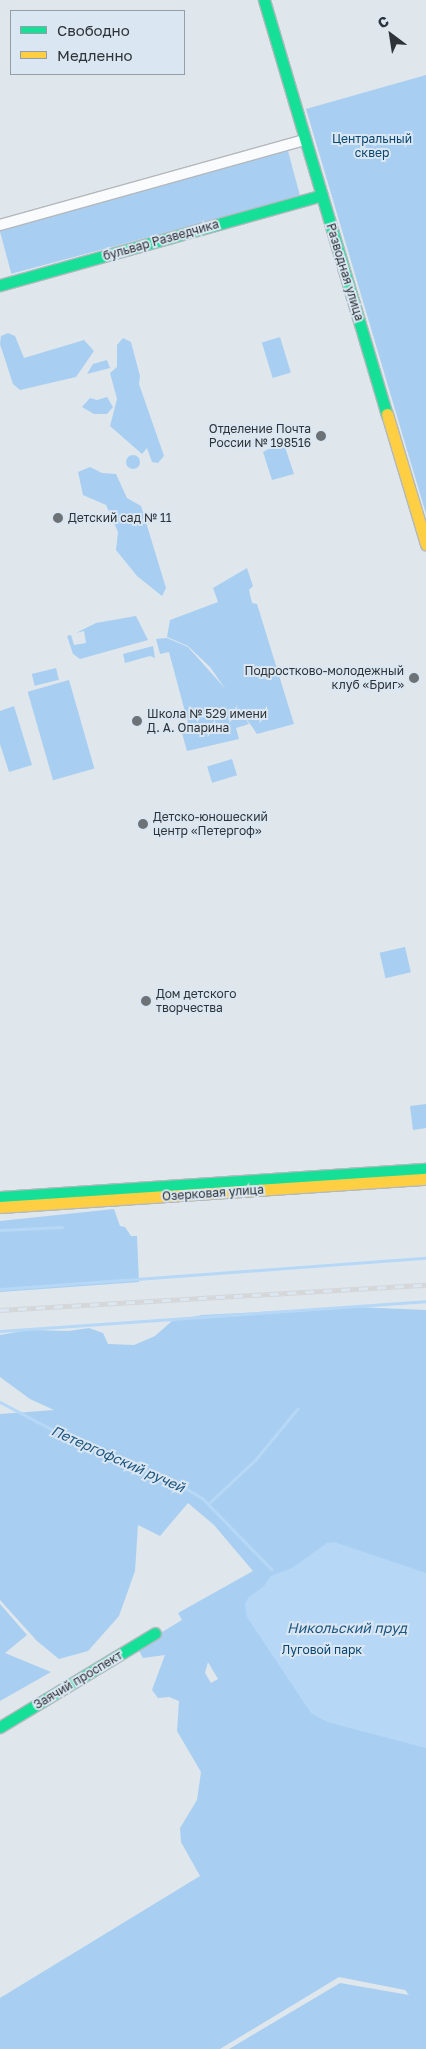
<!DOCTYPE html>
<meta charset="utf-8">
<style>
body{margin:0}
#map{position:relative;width:426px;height:2049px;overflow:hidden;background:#dfe6ec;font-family:"Golos Text",sans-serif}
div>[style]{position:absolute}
.green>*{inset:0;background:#a8cff1;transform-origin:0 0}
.round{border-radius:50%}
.water>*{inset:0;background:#b6d8f6}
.stream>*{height:3px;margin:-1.5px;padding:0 1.5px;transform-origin:1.5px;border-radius:1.5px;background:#b6d8f6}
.roads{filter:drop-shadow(1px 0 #b3b8bd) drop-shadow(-1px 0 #b3b8bd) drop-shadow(0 1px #b3b8bd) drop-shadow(0 -1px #b3b8bd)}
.street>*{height:10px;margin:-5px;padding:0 5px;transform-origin:5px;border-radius:5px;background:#fafbfc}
.fast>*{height:11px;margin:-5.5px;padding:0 5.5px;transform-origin:5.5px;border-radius:5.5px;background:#16e098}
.slow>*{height:11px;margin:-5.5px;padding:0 5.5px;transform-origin:5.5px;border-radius:5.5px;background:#ffcf43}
.rail>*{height:5px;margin-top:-2.5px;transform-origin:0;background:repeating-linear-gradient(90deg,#dae6f1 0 9px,#d4d6d8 0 18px);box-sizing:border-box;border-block:1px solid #d4d6d8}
.dots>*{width:14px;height:14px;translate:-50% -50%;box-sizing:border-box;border:2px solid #dae6f1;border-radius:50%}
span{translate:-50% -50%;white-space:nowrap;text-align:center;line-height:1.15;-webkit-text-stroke:4px #dae6f1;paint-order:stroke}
.park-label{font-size:12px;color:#074770}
.street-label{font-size:12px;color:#2e3337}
.poi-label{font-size:12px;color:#2e3337}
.right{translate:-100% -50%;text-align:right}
.left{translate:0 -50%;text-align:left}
.water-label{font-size:14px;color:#1c5681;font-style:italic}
.legend{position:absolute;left:10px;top:10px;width:175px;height:65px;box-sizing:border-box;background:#dae6f1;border:1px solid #959ea7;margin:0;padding:6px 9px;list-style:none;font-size:15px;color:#2e3337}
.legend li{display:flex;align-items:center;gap:10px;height:25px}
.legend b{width:25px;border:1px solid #959ea7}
.north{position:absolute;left:366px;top:10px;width:50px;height:50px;-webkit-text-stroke:4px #dae6f1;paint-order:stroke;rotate:329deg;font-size:14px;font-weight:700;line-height:20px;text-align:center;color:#2e3337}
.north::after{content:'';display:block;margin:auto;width:18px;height:22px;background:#2e3337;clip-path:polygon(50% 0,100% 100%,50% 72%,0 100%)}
</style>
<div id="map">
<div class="green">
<i style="clip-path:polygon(426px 75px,426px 514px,306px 109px)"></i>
<i style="left:288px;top:151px;width:47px;height:299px;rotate:75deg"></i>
<i style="clip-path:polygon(8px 333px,15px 336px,24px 358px,84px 340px,94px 351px,76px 377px,20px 390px,13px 384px,0 344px,1px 336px)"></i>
<i style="left:280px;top:337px;width:37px;height:19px;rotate:73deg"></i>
<i style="clip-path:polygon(123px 338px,131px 342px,140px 376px,139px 384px,164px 456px,158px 463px,152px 462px,147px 448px,142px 454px,110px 426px,117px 399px,110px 373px,117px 367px,117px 345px)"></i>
<i style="clip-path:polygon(107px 360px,110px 368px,87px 374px,93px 364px)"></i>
<i style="clip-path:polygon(107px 397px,113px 407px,107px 414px,94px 414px,82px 407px,90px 398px,97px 400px)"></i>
<i style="clip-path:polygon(283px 441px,294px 474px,272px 480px,263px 452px)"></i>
<i class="round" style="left:126px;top:455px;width:14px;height:14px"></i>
<i style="clip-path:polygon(90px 467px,102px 473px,116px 474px,127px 498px,141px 506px,166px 588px,162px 596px,137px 576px,116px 550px,118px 532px,106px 505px,83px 495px,78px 472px)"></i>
<i style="clip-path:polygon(247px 568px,253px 586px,249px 590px,252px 603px,257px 604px,294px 724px,257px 734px,210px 667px,188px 646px,167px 637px,170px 620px,218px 602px,213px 588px)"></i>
<i style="clip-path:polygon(136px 616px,148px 640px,80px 659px,73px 654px,67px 636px,71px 635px,74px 645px,86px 643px,84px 631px,76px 633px,96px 623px)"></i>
<i style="clip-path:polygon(167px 638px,188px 647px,230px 694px,249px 724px,236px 728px,239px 739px,187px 751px,180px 726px,188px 723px,169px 652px,160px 654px,156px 639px)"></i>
<i style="clip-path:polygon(153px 646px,155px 658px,150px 656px,125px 663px,123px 654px)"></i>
<i style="left:56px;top:668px;width:12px;height:25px;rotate:76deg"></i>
<i style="left:69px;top:680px;width:92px;height:43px;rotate:74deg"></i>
<i style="clip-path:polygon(14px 706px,32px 765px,9px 772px,0 744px,0 711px)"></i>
<i style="left:232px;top:759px;width:17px;height:26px;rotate:73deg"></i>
<i style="left:405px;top:947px;width:26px;height:26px;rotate:77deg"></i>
<i style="clip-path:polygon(426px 1104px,426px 1128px,413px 1130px,410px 1106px)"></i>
<i style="clip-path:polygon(114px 1209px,120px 1226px,125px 1227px,131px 1236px,137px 1236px,139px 1282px,0 1292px,0 1221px)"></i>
<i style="clip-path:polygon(evenodd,355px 1307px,426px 1310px,426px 2049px,229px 2049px,340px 1983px,409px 1995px,405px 1990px,339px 1977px,220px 2049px,0 2049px,0 1998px,200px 1876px,181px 1842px,180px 1828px,197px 1800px,201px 1772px,177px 1731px,179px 1701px,169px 1697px,158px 1698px,152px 1690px,165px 1655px,143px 1658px,137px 1647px,182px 1620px,178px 1613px,253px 1571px,214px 1525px,188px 1503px,160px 1536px,138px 1525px,135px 1571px,119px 1616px,88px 1651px,59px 1659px,37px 1641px,0 1600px,0 1414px,54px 1410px,30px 1399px,0 1377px,0 1335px,28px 1330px,69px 1331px,89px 1328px,103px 1333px,108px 1344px,134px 1345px,155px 1336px,172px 1321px,202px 1315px,355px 1307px,208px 1662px,218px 1679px,211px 1683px,205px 1673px,208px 1662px)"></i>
<i style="clip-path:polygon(0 1604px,27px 1635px,5px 1653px,51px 1672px,0 1701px)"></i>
</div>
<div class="water">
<i style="clip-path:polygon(334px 1542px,426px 1573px,426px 1748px,327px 1722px,311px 1713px,247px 1617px,245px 1604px,248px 1598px,264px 1586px,271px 1576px,292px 1568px,327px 1543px)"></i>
</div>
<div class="stream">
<i style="left:0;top:1230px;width:62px;rotate:-2.8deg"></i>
<i style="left:0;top:1289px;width:427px;rotate:-4.2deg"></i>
<i style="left:0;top:1331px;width:427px;rotate:-4deg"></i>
<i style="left:0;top:1402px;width:75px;rotate:27.9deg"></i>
<i style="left:66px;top:1437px;width:124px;rotate:22.8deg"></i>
<i style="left:180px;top:1485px;width:27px;rotate:31deg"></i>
<i style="left:203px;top:1499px;width:98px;rotate:45.8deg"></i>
<i style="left:208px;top:1504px;width:64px;rotate:-43.1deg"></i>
<i style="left:255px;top:1460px;width:67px;rotate:-50.4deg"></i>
</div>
<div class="roads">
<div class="street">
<i style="left:0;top:225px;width:317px;rotate:-15.6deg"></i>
</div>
<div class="fast">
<i style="left:264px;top:0;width:432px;rotate:73.5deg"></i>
<i style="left:0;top:285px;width:334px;rotate:-15.6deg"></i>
<i style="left:0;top:1197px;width:427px;rotate:-3.8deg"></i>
<i style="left:0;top:1727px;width:181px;rotate:-31.2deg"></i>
</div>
<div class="slow">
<i style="left:387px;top:414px;width:136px;rotate:73.3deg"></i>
<i style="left:0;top:1207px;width:427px;rotate:-3.8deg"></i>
</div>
</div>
<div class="rail">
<i style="left:0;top:1310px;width:427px;rotate:-3.4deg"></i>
</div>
<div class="dots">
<i style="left:321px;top:436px;background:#6c7276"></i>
<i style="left:58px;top:518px;background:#6c7276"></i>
<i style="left:414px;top:678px;background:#6c7276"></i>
<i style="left:137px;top:721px;background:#6c7276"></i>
<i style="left:143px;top:824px;background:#6c7276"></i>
<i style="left:146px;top:1001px;background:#6c7276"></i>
</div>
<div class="park-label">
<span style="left:372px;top:146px">Центральный<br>сквер</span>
<span style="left:322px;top:1650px">Луговой парк</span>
</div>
<div class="street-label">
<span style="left:161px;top:240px;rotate:-16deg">бульвар Разведчика</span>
<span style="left:345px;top:272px;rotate:73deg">Разводная улица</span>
<span style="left:213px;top:1193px;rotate:-4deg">Озерковая улица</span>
<span style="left:78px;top:1680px;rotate:-31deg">Заячий проспект</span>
</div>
<div class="poi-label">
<span class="right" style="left:311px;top:436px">Отделение Почта<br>России № 198516</span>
<span class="left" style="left:68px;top:518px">Детский сад № 11</span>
<span class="right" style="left:404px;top:678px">Подростково-молодежный<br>клуб «Бриг»</span>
<span class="left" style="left:147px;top:721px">Школа № 529 имени<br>Д. А. Опарина</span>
<span class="left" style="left:153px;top:824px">Детско-юношеский<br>центр «Петергоф»</span>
<span class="left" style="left:156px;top:1001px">Дом детского<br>творчества</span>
</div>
<div class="water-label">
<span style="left:118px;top:1459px;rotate:24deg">Петергофский ручей</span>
<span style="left:347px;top:1628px">Никольский пруд</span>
</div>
<ul class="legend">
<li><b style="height:6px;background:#16e098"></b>Свободно</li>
<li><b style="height:6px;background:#ffcf43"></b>Медленно</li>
</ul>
<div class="north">С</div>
</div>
